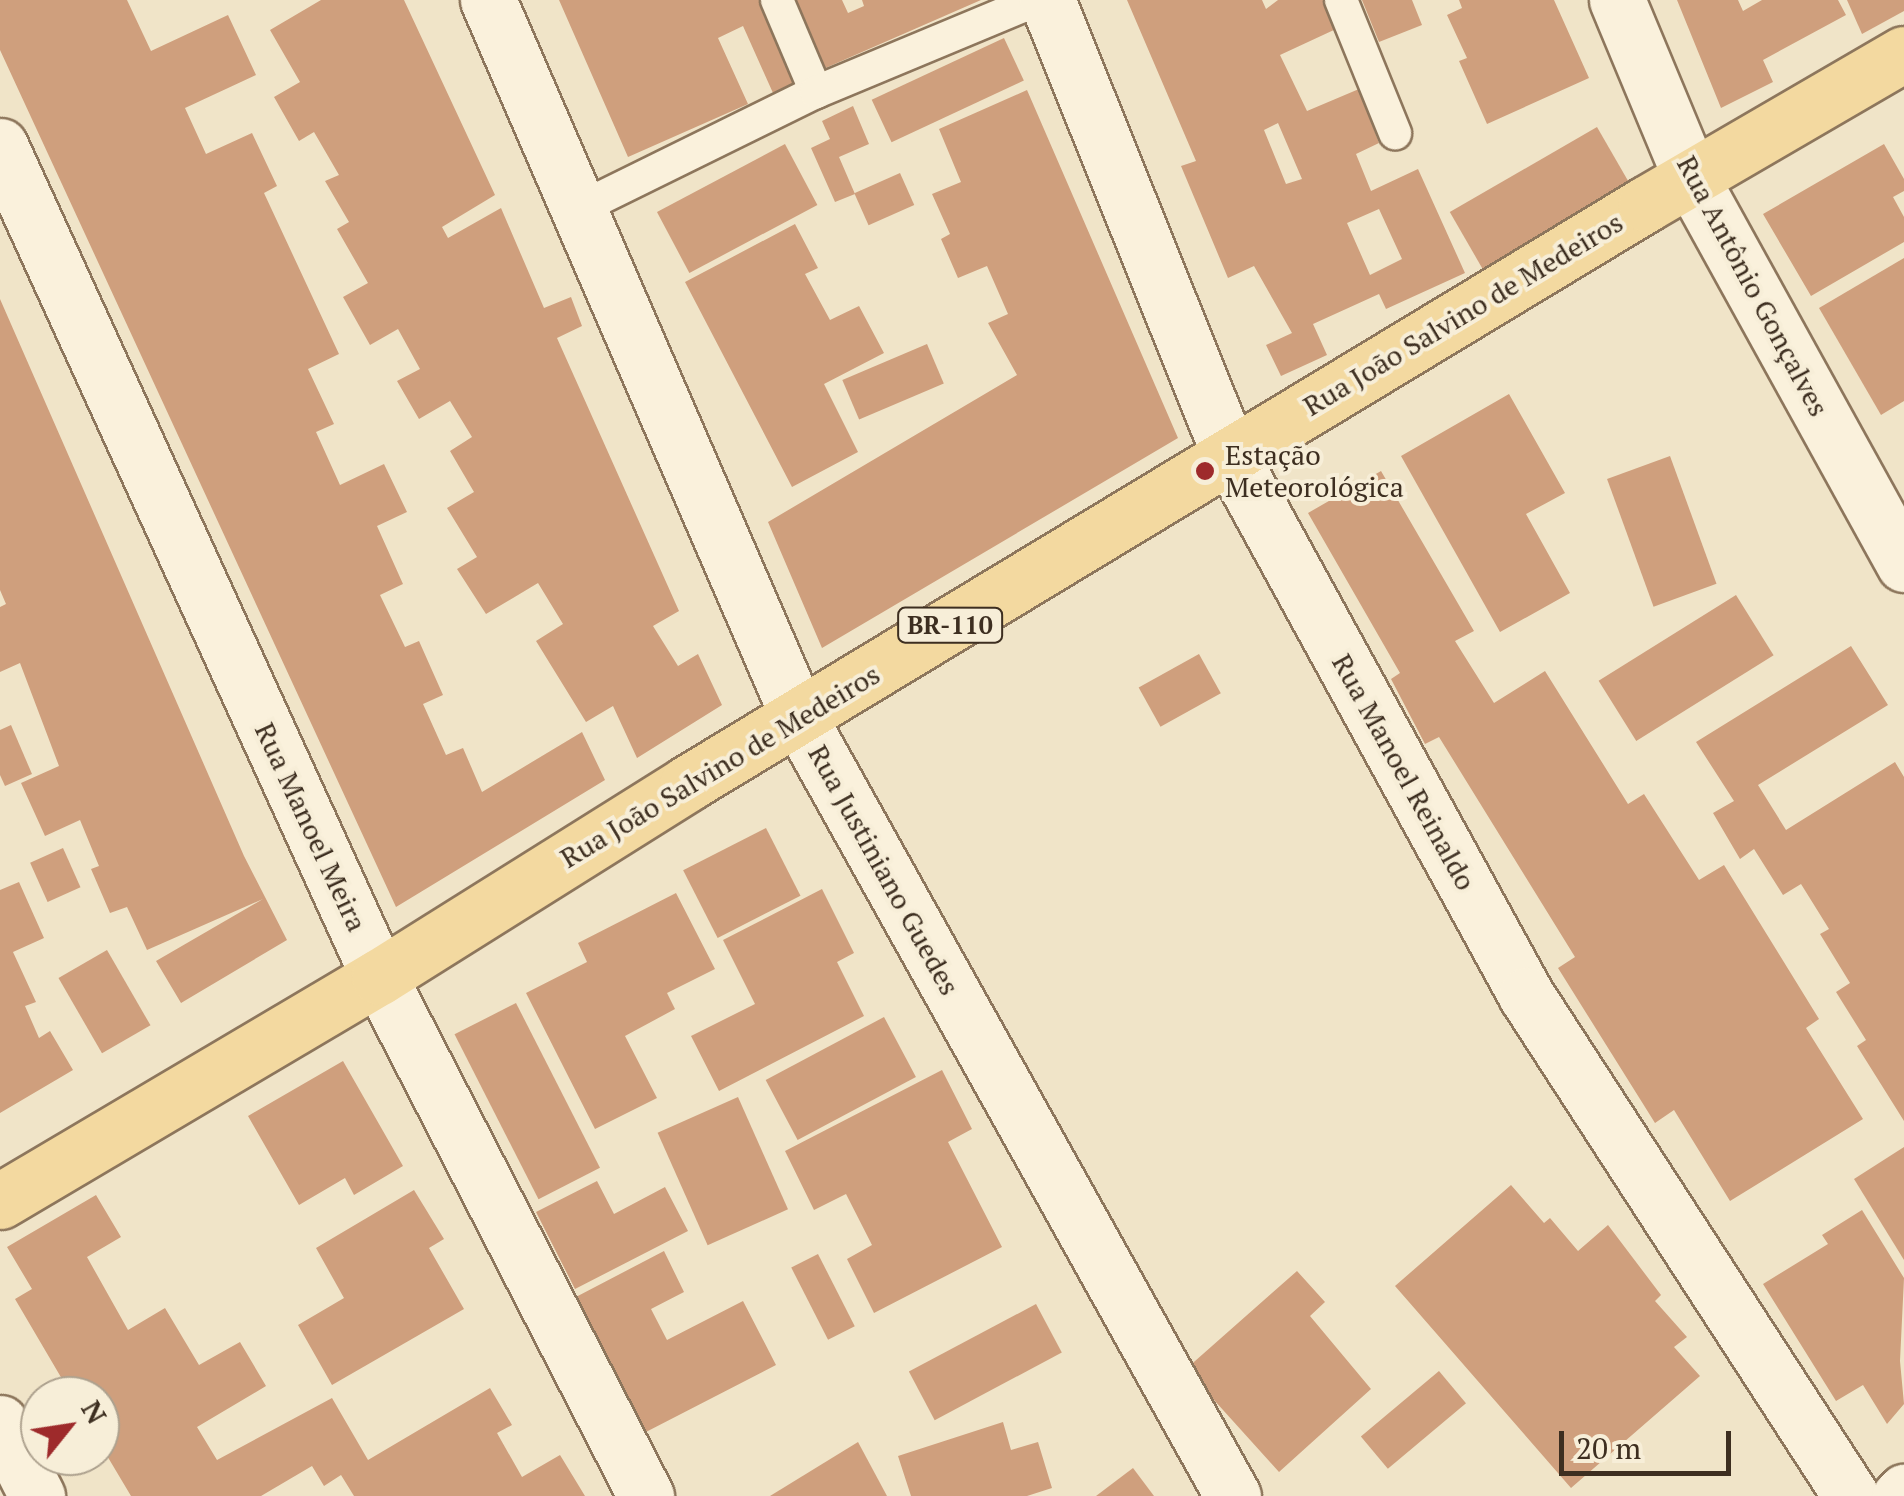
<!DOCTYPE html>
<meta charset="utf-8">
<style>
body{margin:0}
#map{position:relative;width:1904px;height:1496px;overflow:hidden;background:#f0e4c8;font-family:"PT Serif",serif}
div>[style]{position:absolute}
.building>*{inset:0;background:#cf9f7d;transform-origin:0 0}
.roads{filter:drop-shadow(2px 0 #8d765c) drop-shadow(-2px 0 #8d765c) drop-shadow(0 2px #8d765c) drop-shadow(0 -2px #8d765c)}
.service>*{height:32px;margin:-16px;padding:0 16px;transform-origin:16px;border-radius:16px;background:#faf1dc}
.minor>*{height:55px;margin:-27.5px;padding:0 27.5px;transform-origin:27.5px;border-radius:27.5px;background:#faf1dc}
.primary>*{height:55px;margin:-27.5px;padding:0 27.5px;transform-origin:27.5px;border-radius:27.5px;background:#f3d9a0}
.dots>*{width:28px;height:28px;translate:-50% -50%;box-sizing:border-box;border:5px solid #f7eed8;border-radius:50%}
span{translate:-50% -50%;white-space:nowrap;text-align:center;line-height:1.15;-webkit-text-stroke:8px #f7eed8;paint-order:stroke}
.shield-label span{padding:2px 8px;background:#f7eed8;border:2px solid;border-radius:8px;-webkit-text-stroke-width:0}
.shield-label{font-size:25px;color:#3d2e20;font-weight:700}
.street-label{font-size:28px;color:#3d2e20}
.poi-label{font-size:28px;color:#3d2e20}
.left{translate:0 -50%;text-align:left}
.north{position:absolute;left:20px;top:1376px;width:100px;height:100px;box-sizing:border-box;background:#f7eed8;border:2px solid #ada18e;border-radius:50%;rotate:60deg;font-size:28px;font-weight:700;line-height:40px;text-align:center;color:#3d2e20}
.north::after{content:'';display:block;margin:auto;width:35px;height:45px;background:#9e2a2b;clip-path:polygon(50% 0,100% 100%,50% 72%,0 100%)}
.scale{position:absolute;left:1559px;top:1431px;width:172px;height:45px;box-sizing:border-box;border:5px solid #3d2e20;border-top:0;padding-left:12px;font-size:30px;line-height:35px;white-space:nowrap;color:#3d2e20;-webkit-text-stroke:8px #f7eed8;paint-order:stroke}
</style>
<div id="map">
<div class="building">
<i style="clip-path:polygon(0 0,127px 0,151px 51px,228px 15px,256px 75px,185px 108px,206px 154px,252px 133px,277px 186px,264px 193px,339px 354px,308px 369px,334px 424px,316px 432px,340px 485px,384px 464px,407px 512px,377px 526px,403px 584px,380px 595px,405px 647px,419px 641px,443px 695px,423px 704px,446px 755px,463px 748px,482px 792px,582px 732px,605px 780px,396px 907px,0 50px)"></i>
<i style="clip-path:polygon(321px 0,404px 0,495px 195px,442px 227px,448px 238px,501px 208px,544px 308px,571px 297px,582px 326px,557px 338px,679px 611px,653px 626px,678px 666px,698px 654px,722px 705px,637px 758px,613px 706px,586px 722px,536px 641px,563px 624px,538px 583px,486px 614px,457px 569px,477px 557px,447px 508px,474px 492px,450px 451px,472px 437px,450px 401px,419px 419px,397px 381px,420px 369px,398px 329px,370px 345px,343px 297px,368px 283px,337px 229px,349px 222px,325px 181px,339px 175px,314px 132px,299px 141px,274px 97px,300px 82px,270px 30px)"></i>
<i style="clip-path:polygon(559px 0,761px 0,797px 83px,773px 93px,743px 26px,718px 38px,748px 104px,628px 157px)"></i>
<i style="clip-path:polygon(782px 0,842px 0,848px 13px,864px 6px,862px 0,981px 0,814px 73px)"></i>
<i style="clip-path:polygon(evenodd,1127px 0,1262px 0,1266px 9px,1278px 0,1324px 0,1336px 29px,1280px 55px,1307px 111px,1359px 89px,1379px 143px,1356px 154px,1371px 191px,1418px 169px,1465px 273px,1386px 309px,1379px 294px,1313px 324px,1327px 355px,1281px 376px,1266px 345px,1292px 333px,1254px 266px,1228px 278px,1181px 166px,1196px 161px,1127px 0,1278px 123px,1302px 179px,1286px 184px,1264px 130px,1278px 123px,1127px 0,1379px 209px,1402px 259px,1370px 275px,1347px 223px,1379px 209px)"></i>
<i style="clip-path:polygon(1362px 0,1412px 0,1422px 25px,1379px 42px)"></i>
<i style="clip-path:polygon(1459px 0,1554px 0,1589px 78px,1487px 124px,1459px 61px,1467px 58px,1447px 15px,1462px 8px)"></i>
<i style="clip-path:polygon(1677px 0,1738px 0,1743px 11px,1762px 0,1838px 0,1846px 15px,1763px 60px,1773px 82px,1721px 108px)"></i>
<i style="clip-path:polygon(1847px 0,1904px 0,1904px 11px,1862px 34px)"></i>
<i style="left:1004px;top:38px;width:47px;height:146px;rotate:65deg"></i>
<i style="clip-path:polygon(1027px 90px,1178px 438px,822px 648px,768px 522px,1017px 375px,988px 323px,1008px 314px,987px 266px,958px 278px,941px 239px,950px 234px,932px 194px,961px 182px,939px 129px)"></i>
<i style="clip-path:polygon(853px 106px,869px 144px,839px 157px,855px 194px,835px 202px,811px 148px,830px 139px,822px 121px)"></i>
<i style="left:1597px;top:127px;width:66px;height:170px;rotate:60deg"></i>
<i style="left:785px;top:144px;width:69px;height:145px;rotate:62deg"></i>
<i style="clip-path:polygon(1884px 144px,1904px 179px,1904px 191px,1893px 197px,1904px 217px,1904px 242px,1811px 296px,1763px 214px)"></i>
<i style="left:900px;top:173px;width:35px;height:50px;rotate:66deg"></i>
<i style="clip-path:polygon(795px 224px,818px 268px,805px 274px,830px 320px,859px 306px,884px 353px,824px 384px,858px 452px,792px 487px,685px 282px)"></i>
<i style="clip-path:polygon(1904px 258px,1904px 401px,1881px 415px,1819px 308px)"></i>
<i style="clip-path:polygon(0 299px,244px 856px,287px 940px,181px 1003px,156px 961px,263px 899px,147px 950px,127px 907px,110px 913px,91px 869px,99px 866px,80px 820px,45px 836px,21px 783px,59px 766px,20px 663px,0 672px,0 607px,6px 604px,0 590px)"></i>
<i style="left:927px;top:344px;width:43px;height:92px;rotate:67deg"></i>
<i style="clip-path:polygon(1509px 394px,1565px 493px,1526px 514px,1570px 593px,1500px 632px,1401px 456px)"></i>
<i style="left:1670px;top:456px;width:136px;height:67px;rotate:70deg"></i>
<i style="clip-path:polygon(1381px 471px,1474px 631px,1455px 641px,1494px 703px,1545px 671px,1628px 804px,1644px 794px,1699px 880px,1724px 865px,1819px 1019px,1806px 1028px,1863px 1119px,1730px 1201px,1674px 1110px,1655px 1123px,1558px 968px,1575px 957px,1439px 737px,1425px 744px,1391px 679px,1400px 673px,1308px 513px)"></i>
<i style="left:1736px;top:595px;width:71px;height:162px;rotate:58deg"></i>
<i style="clip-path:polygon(1851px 646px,1888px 705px,1758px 785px,1786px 830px,1895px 762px,1904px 777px,1904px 1121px,1857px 1046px,1866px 1040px,1836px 992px,1850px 983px,1820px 934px,1829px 929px,1801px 884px,1783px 895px,1754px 849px,1740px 859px,1713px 813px,1734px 801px,1696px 742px)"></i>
<i style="left:1199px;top:654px;width:45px;height:69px;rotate:61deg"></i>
<i style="clip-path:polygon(11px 725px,32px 774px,5px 786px,0 775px,0 730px)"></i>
<i style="left:766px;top:828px;width:76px;height:93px;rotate:63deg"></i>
<i style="left:63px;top:848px;width:43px;height:36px;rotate:66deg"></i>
<i style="clip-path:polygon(19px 882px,44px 938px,13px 952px,36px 1002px,25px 1006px,39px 1038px,50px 1031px,73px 1070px,0 1113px,0 890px)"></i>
<i style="clip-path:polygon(822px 889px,854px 953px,837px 962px,864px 1016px,719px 1091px,691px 1036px,755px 1004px,723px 940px)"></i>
<i style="clip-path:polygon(676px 893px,715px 969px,667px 993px,675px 1009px,625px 1036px,657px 1098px,595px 1129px,526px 993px,587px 962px,578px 943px)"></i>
<i style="left:107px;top:950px;width:87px;height:56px;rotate:60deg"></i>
<i style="left:516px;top:1003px;width:185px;height:69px;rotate:63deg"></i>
<i style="left:884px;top:1017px;width:68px;height:134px;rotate:62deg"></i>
<i style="clip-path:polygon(343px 1061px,403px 1166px,354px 1195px,345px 1178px,299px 1205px,248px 1116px)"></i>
<i style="clip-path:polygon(942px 1070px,972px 1129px,948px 1142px,1002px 1247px,874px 1313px,847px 1259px,872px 1245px,846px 1194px,814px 1210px,785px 1151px)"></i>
<i style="left:738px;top:1097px;width:123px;height:88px;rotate:66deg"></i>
<i style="clip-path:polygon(1904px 1147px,1904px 1260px,1854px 1179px)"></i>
<i style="clip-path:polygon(597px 1181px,614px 1214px,665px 1187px,688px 1231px,575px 1289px,536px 1212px)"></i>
<i style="clip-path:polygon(1511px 1185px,1544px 1223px,1550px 1218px,1578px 1251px,1608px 1225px,1661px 1295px,1655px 1301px,1687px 1337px,1674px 1347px,1700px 1376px,1571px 1488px,1395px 1286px)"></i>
<i style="clip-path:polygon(414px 1190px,444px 1239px,429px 1248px,464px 1309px,332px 1385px,298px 1325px,344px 1298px,316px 1248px)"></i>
<i style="clip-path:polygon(96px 1195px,121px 1237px,87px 1257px,128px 1330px,165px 1308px,199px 1365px,240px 1342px,266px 1386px,197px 1427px,217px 1460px,332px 1398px,368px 1460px,490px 1388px,512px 1425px,497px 1433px,522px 1477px,560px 1455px,585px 1496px,354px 1496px,341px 1475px,324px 1486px,312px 1466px,261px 1496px,131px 1496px,100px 1444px,100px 1396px,72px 1396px,15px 1299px,32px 1289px,7px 1247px)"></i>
<i style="clip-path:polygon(1862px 1210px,1904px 1278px,1900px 1361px,1904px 1404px,1887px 1424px,1863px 1385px,1836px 1401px,1763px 1284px,1828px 1244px,1822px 1235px)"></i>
<i style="clip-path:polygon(664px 1251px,684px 1292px,651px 1309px,667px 1340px,743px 1301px,776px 1365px,644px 1433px,574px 1298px)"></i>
<i style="left:818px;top:1254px;width:81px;height:30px;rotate:63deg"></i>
<i style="clip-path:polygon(1297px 1271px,1325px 1302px,1310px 1316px,1371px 1389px,1279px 1472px,1186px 1369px)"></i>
<i style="left:1036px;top:1304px;width:55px;height:144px;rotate:62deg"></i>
<i style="left:1439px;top:1371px;width:42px;height:102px;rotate:50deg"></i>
<i style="clip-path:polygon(1003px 1422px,1011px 1450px,1038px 1442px,1052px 1488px,1027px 1496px,911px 1496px,898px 1456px)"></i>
<i style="clip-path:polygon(858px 1442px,887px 1496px,770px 1496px)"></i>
<i style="clip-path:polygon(1133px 1468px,1154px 1496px,1096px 1496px)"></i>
</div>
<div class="roads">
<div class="service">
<i style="left:777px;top:0;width:100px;rotate:67deg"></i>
<i style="left:1341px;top:0;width:144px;rotate:67.9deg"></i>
<i style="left:578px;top:209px;width:265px;rotate:-26.2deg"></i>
<i style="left:816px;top:92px;width:239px;rotate:-22.6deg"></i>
</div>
<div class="minor">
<i style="left:488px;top:0;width:782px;rotate:66.58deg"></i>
<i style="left:799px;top:718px;width:891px;rotate:60.85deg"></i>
<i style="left:1047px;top:0;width:490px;rotate:68.1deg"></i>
<i style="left:1230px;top:455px;width:616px;rotate:61.27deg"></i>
<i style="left:1526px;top:995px;width:597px;rotate:57.03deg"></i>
<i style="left:1617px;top:0;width:193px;rotate:67.4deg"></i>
<i style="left:1691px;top:178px;width:441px;rotate:61.1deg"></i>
<i style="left:0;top:146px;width:913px;rotate:65.48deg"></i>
<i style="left:379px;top:977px;width:584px;rotate:62.78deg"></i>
<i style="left:0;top:1423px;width:82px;rotate:63.1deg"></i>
<i style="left:1900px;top:1496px;width:6px;rotate:-45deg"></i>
</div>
<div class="primary">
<i style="left:0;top:1201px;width:440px;rotate:-30.6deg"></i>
<i style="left:379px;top:977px;width:365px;rotate:-32.1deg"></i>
<i style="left:688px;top:783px;width:1119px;rotate:-31.15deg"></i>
<i style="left:1646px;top:204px;width:298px;rotate:-30.2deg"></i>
</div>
</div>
<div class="dots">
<i style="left:1205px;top:471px;background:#9e2a2b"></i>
</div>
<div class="shield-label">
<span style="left:950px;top:625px">BR-110</span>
</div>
<div class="street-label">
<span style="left:1753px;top:286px;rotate:62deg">Rua Antônio Gonçalves</span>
<span style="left:1463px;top:314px;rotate:-31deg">Rua João Salvino de Medeiros</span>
<span style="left:720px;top:766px;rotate:-31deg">Rua João Salvino de Medeiros</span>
<span style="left:1404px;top:772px;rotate:61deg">Rua Manoel Reinaldo</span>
<span style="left:311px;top:827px;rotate:65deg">Rua Manoel Meira</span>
<span style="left:884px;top:870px;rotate:61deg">Rua Justiniano Guedes</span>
</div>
<div class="poi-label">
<span class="left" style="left:1225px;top:471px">Estação<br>Meteorológica</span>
</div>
<div class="north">N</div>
<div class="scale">20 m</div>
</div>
